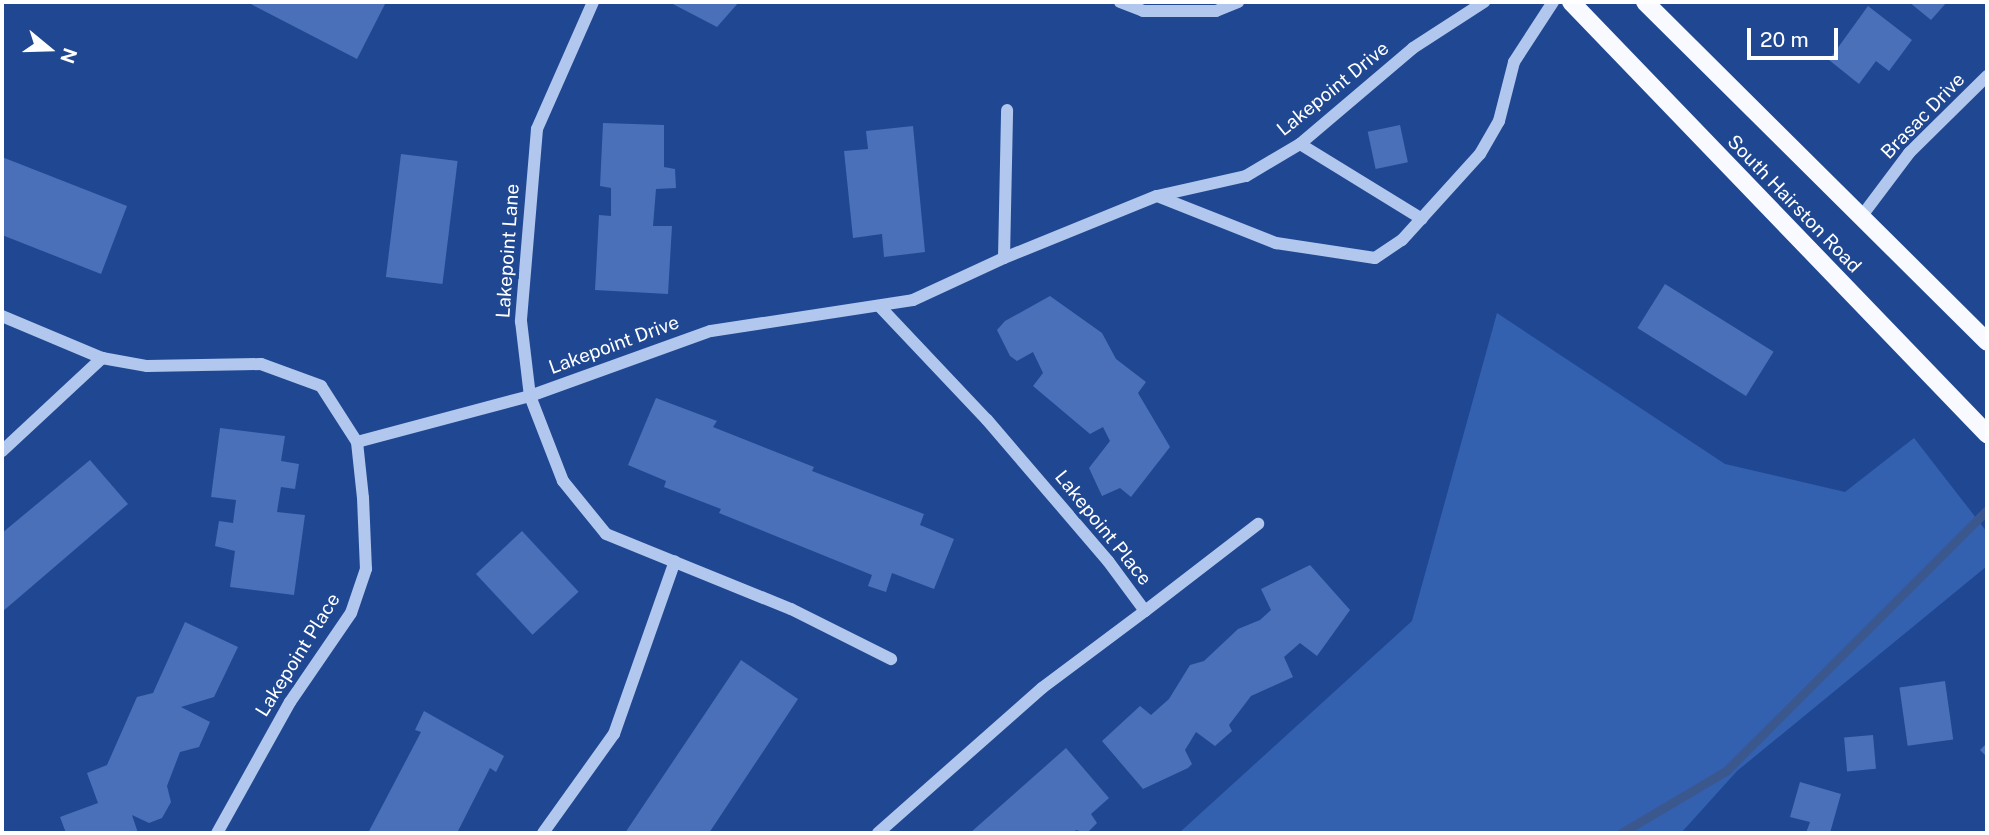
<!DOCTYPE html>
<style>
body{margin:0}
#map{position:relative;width:1989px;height:835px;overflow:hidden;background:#204892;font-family:"Public Sans",sans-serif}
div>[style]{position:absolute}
.green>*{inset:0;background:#3460b0}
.stream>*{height:9px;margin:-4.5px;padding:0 4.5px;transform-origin:4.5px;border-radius:4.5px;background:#3b588e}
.building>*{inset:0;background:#4970b9;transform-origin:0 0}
.minor>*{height:12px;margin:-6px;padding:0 6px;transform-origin:6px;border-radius:6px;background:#b2c7ed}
.major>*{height:18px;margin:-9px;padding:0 9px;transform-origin:9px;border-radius:9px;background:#f9faff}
span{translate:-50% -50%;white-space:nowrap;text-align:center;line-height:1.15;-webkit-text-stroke:7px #204892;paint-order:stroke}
.street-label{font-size:19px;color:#fff}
.frame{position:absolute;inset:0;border:4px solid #fff;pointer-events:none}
.north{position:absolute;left:14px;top:14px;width:70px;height:70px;-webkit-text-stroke:5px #204892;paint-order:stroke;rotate:109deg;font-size:19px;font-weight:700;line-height:28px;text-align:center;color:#fff}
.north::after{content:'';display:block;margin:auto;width:24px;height:32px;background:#fff;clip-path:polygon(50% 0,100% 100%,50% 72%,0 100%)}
.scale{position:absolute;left:1747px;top:28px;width:91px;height:32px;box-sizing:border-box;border:4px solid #fff;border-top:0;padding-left:9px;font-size:21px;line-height:24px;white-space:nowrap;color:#fff;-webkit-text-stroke:5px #204892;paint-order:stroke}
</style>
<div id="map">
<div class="green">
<i style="clip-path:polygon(1497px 313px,1725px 464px,1845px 492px,1914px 438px,1987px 532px,1987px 566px,1737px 771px,1681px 833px,1179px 833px,1412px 621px)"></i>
</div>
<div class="stream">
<i style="left:1621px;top:833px;width:122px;rotate:-30.6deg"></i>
<i style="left:1726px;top:771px;width:369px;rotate:-45deg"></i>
</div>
<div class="building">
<i style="clip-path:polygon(247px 2px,380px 2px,385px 4px,357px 59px)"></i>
<i style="clip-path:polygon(669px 2px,739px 2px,717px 27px)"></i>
<i style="clip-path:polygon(1909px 2px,1947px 2px,1931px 20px)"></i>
<i style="clip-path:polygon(1868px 6px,1912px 40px,1889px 71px,1876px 61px,1859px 84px,1829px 60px)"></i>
<i style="clip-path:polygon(603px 123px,664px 125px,664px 167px,675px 169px,676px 188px,656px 189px,653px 226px,672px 226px,668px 294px,595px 290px,599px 215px,611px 216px,611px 188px,600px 186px)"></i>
<i style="left:1400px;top:125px;width:38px;height:33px;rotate:78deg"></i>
<i style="clip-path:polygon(913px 126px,925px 252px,884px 257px,882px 234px,853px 238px,844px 151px,868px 149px,866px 131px)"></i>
<i style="left:401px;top:154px;width:57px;height:124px;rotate:7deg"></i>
<i style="clip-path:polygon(2px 157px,127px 206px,101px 274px,2px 235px)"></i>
<i style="left:1665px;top:284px;width:128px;height:52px;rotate:32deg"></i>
<i style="clip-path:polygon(1050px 296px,1102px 333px,1116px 359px,1146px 382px,1138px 393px,1170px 447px,1131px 497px,1120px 488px,1102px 496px,1089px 468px,1110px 441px,1103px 427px,1090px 434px,1033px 386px,1043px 373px,1033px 352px,1017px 361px,1010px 356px,997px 330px,1005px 321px)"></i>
<i style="clip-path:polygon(656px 398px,717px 421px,713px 427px,814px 467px,812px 471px,924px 514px,920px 525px,954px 539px,934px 589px,892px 573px,886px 592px,868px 586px,872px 575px,719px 513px,721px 509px,664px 487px,666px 481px,628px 465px)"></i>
<i style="clip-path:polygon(220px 428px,285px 436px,281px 461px,299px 464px,295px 489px,281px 487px,277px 512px,305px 515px,294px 595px,230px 587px,235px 551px,215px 546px,219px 521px,233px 523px,236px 500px,211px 497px)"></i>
<i style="clip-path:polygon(90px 460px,128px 504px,2px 612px,2px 533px)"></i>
<i style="left:522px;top:531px;width:83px;height:63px;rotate:47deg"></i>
<i style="clip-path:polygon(1310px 565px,1350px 610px,1317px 656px,1300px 643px,1284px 657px,1293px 677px,1251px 696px,1229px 725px,1232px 731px,1215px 746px,1196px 732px,1185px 750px,1192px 764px,1188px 768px,1143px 789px,1102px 741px,1140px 706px,1151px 715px,1169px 699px,1190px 665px,1204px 661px,1238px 629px,1260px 620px,1271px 610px,1261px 589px)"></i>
<i style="clip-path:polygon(185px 622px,238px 647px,214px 697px,181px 707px,210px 722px,199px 747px,180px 752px,167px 786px,171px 802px,162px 818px,149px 823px,132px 815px,138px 833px,66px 833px,60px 817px,98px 803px,87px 773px,107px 765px,137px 697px,153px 693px)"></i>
<i style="clip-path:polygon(741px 660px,798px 699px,709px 833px,625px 833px)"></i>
<i style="left:1945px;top:681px;width:59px;height:46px;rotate:82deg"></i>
<i style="clip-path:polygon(424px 711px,504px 756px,496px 772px,490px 768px,457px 833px,368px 833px,421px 732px,415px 730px)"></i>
<i style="left:1873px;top:735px;width:34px;height:29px;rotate:85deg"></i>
<i style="clip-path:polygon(1987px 743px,1987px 757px,1980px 750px)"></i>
<i style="clip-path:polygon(1066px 748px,1109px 798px,1091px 814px,1097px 823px,1087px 833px,1076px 830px,1073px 833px,970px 833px)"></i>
<i style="clip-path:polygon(1800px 782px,1841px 794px,1830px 833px,1806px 833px,1810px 822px,1790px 817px)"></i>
</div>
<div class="minor">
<i style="left:593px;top:2px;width:139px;rotate:113.8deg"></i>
<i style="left:537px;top:129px;width:193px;rotate:94.8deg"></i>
<i style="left:521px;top:321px;width:76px;rotate:83.2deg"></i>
<i style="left:530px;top:396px;width:91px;rotate:68.8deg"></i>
<i style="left:563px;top:481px;width:68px;rotate:50.9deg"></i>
<i style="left:606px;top:534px;width:200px;rotate:22.1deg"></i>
<i style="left:791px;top:609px;width:112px;rotate:26.6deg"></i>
<i style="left:1120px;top:2px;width:25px;rotate:21deg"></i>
<i style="left:1143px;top:11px;width:73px"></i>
<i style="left:1216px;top:11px;width:24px;rotate:-22deg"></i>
<i style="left:1300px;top:144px;width:143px;rotate:31.6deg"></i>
<i style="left:1157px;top:196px;width:128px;rotate:21.6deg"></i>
<i style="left:1276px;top:243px;width:100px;rotate:8.6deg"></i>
<i style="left:1375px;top:258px;width:32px;rotate:-34deg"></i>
<i style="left:1402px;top:240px;width:116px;rotate:-47.8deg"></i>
<i style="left:1480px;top:154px;width:38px;rotate:-60deg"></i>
<i style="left:1499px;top:121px;width:61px;rotate:-75.7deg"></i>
<i style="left:1514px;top:62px;width:72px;rotate:-57deg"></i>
<i style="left:1861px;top:217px;width:80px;rotate:-53.1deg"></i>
<i style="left:1909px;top:153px;width:110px;rotate:-44.6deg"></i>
<i style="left:1004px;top:258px;width:148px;rotate:-88.8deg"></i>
<i style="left:2px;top:316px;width:108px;rotate:22.8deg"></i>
<i style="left:102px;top:358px;width:46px;rotate:10.1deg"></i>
<i style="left:147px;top:366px;width:114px;rotate:-1deg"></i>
<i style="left:261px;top:364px;width:64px;rotate:20.1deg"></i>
<i style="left:321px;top:386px;width:67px;rotate:57.3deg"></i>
<i style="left:357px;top:442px;width:56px;rotate:83.9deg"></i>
<i style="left:363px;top:498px;width:71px;rotate:87.6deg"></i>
<i style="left:366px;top:569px;width:46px;rotate:108.8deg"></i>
<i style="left:351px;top:613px;width:108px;rotate:124.4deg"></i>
<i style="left:290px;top:702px;width:150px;rotate:119.1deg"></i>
<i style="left:357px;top:442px;width:179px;rotate:-14.9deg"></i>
<i style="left:530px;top:396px;width:192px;rotate:-19.8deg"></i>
<i style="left:711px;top:331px;width:204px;rotate:-8.7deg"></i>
<i style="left:913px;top:300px;width:100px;rotate:-24.8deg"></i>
<i style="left:1004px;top:258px;width:165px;rotate:-22.1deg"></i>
<i style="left:1157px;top:196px;width:91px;rotate:-12.7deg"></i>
<i style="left:1246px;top:176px;width:63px;rotate:-30.7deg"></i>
<i style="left:1300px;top:144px;width:148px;rotate:-40.3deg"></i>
<i style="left:1413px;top:48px;width:85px;rotate:-32.9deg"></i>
<i style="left:2px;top:451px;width:137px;rotate:-42.9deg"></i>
<i style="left:1145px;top:611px;width:143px;rotate:-37.6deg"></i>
<i style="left:543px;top:833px;width:122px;rotate:-54.4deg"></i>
<i style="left:614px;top:734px;width:183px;rotate:-70.6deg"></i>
<i style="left:878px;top:833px;width:219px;rotate:-41.5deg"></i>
<i style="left:1042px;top:688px;width:129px;rotate:-36.8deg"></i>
<i style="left:1145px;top:611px;width:62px;rotate:-126.5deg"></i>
<i style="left:1108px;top:561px;width:186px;rotate:-130.6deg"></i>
<i style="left:987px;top:420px;width:156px;rotate:-133.4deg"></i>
</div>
<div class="major">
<i style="left:1571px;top:2px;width:600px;rotate:46.08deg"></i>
<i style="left:1645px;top:2px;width:482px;rotate:44.8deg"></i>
</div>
<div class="street-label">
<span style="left:1333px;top:89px;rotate:-39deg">Lakepoint Drive</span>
<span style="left:1923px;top:116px;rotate:-46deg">Brasac Drive</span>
<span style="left:1794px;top:204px;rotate:46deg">South Hairston Road</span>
<span style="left:508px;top:251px;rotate:-86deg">Lakepoint Lane</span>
<span style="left:614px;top:345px;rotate:-20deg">Lakepoint Drive</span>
<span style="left:1103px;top:528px;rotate:51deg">Lakepoint Place</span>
<span style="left:298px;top:655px;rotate:-58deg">Lakepoint Place</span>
</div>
<div class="frame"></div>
<div class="north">N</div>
<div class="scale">20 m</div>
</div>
